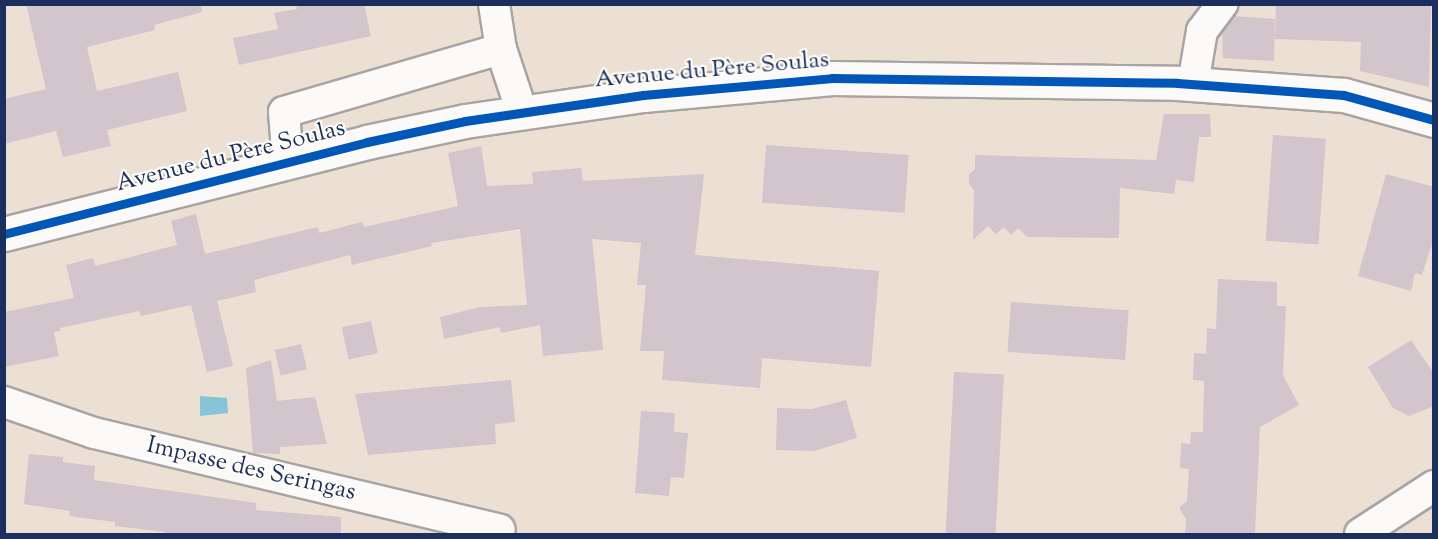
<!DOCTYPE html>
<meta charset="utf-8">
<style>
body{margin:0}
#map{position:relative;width:1438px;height:539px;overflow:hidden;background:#ece0d4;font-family:"Sorts Mill Goudy",serif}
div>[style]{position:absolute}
.water>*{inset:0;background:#86c4d7}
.building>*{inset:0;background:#d2c5cb;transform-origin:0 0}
.roads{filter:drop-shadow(2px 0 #a8a4a2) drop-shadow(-2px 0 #a8a4a2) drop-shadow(0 2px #a8a4a2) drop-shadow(0 -2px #a8a4a2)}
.minor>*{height:30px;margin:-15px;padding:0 15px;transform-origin:15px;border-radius:15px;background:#fcfaf9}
.major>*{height:33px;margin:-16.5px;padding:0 16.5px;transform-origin:16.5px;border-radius:16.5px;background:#fcfaf9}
.cycleway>*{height:9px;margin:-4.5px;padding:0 4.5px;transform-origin:4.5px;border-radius:4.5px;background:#0057b8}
span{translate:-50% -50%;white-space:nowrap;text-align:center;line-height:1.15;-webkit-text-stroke:4.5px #fdfcf7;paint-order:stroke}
.street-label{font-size:24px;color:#1b2f5e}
.frame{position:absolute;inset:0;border:6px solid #1b2f5e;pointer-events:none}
</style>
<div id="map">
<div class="water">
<i style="clip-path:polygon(200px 396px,227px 398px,228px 413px,200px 416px)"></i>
</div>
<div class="building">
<i style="clip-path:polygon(26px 4px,201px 4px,202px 12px,154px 25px,155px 30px,87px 47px,97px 91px,178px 72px,187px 111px,107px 130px,111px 146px,63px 157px,56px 131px,4px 144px,4px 99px,46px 89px)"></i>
<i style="clip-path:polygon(296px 4px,364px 4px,371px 36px,239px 65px,233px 38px,278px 29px,274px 13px,297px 9px)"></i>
<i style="clip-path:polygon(1276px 4px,1431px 4px,1429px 87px,1360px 71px,1361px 42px,1275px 39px)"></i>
<i style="clip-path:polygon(1234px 16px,1275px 19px,1274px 61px,1223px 58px,1222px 32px)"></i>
<i style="clip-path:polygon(1164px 114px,1210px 114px,1211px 137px,1199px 137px,1194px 182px,1176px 180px,1174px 194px,1120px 188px,1119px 238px,1027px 237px,1018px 228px,1011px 235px,1004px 227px,996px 234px,988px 226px,973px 240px,974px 190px,969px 184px,969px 174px,975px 169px,975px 155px,1156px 160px)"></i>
<i style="left:1273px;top:135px;width:53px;height:106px;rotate:4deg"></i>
<i style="left:766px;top:145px;width:143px;height:58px;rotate:4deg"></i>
<i style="clip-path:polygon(481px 146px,487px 186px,533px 184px,532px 172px,581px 168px,583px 181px,704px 174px,695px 255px,879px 271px,871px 367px,762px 358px,760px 388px,662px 380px,664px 351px,640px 351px,646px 285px,637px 285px,641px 243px,592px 239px,603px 350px,543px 356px,540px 325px,501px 333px,500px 327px,444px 339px,440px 317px,480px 307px,527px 305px,520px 229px,431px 243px,432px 246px,352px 265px,350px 255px,254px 280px,256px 292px,217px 301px,233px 366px,207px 372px,191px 305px,141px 316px,139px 311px,60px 328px,60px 331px,54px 332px,59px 356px,4px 367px,4px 312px,74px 298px,66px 265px,93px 258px,95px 266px,177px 245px,171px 221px,196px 214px,205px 254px,318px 227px,319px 233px,362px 222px,364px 227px,458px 206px,448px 153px)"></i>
<i style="clip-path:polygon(1386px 174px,1434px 187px,1434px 237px,1422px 275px,1415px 273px,1411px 291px,1358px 276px)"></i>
<i style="clip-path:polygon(1218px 279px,1277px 282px,1277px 306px,1286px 306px,1283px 375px,1299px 405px,1260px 427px,1255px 534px,1185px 534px,1186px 519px,1179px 508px,1187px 501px,1189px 469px,1180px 468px,1181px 443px,1190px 444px,1191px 432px,1203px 432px,1204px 381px,1193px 380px,1194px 353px,1206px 354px,1207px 328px,1216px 329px)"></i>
<i style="left:1011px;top:302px;width:118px;height:50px;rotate:4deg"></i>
<i style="left:371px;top:321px;width:33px;height:30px;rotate:78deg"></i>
<i style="clip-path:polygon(1411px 340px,1434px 374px,1434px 406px,1409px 416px,1393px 408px,1368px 367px)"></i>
<i style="left:301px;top:344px;width:26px;height:27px;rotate:77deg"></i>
<i style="clip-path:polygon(271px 360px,277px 401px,315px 397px,327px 444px,280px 447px,280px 454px,253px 453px,246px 368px)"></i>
<i style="left:954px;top:372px;width:50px;height:162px;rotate:3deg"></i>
<i style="clip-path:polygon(511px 380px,515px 422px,495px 424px,496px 444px,368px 455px,355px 394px)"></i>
<i style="clip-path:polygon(846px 400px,857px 438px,814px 451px,776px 450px,777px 408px,812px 409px)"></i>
<i style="clip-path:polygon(641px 411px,675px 413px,674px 432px,688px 433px,684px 478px,671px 477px,669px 496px,635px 493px)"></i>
<i style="clip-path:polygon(29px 454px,63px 457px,63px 462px,95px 466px,94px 480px,256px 503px,256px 510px,341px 517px,341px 534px,165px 534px,165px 532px,115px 526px,115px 522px,69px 516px,70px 511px,24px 504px)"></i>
</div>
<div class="roads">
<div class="minor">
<i style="left:494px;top:4px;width:46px;rotate:81.2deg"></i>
<i style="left:501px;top:49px;width:66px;rotate:71.6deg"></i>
<i style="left:1193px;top:84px;width:54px;rotate:-80.4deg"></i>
<i style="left:1202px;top:31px;width:34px;rotate:-53deg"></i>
<i style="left:288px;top:163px;width:51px;rotate:-94.5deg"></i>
<i style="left:284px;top:112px;width:226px;rotate:-16.2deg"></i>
<i style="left:4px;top:402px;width:95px;rotate:19deg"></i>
<i style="left:94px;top:433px;width:417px;rotate:13.4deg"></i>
<i style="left:1360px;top:534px;width:88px;rotate:-33deg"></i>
</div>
<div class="major">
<i style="left:4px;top:234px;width:374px;rotate:-14.2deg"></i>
<i style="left:367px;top:142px;width:100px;rotate:-12.1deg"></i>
<i style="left:465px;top:121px;width:180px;rotate:-8.3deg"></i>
<i style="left:643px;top:95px;width:190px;rotate:-5.1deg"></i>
<i style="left:832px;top:78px;width:345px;rotate:0.8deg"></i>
<i style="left:1177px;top:83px;width:167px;rotate:4.1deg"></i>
<i style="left:1344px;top:95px;width:93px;rotate:15.5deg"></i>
</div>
</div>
<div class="cycleway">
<i style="left:4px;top:234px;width:374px;rotate:-14.2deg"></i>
<i style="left:367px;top:142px;width:100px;rotate:-12.1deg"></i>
<i style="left:465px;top:121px;width:180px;rotate:-8.3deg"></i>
<i style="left:643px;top:95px;width:190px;rotate:-5.1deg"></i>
<i style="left:832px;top:78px;width:345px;rotate:0.8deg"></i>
<i style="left:1177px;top:83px;width:167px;rotate:4.1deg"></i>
<i style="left:1344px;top:95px;width:93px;rotate:15.5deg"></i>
</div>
<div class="street-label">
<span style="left:712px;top:71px;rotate:-5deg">Avenue du Père Soulas</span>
<span style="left:231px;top:157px;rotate:-14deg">Avenue du Père Soulas</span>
<span style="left:251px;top:470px;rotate:13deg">Impasse des Seringas</span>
</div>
<div class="frame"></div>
</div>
